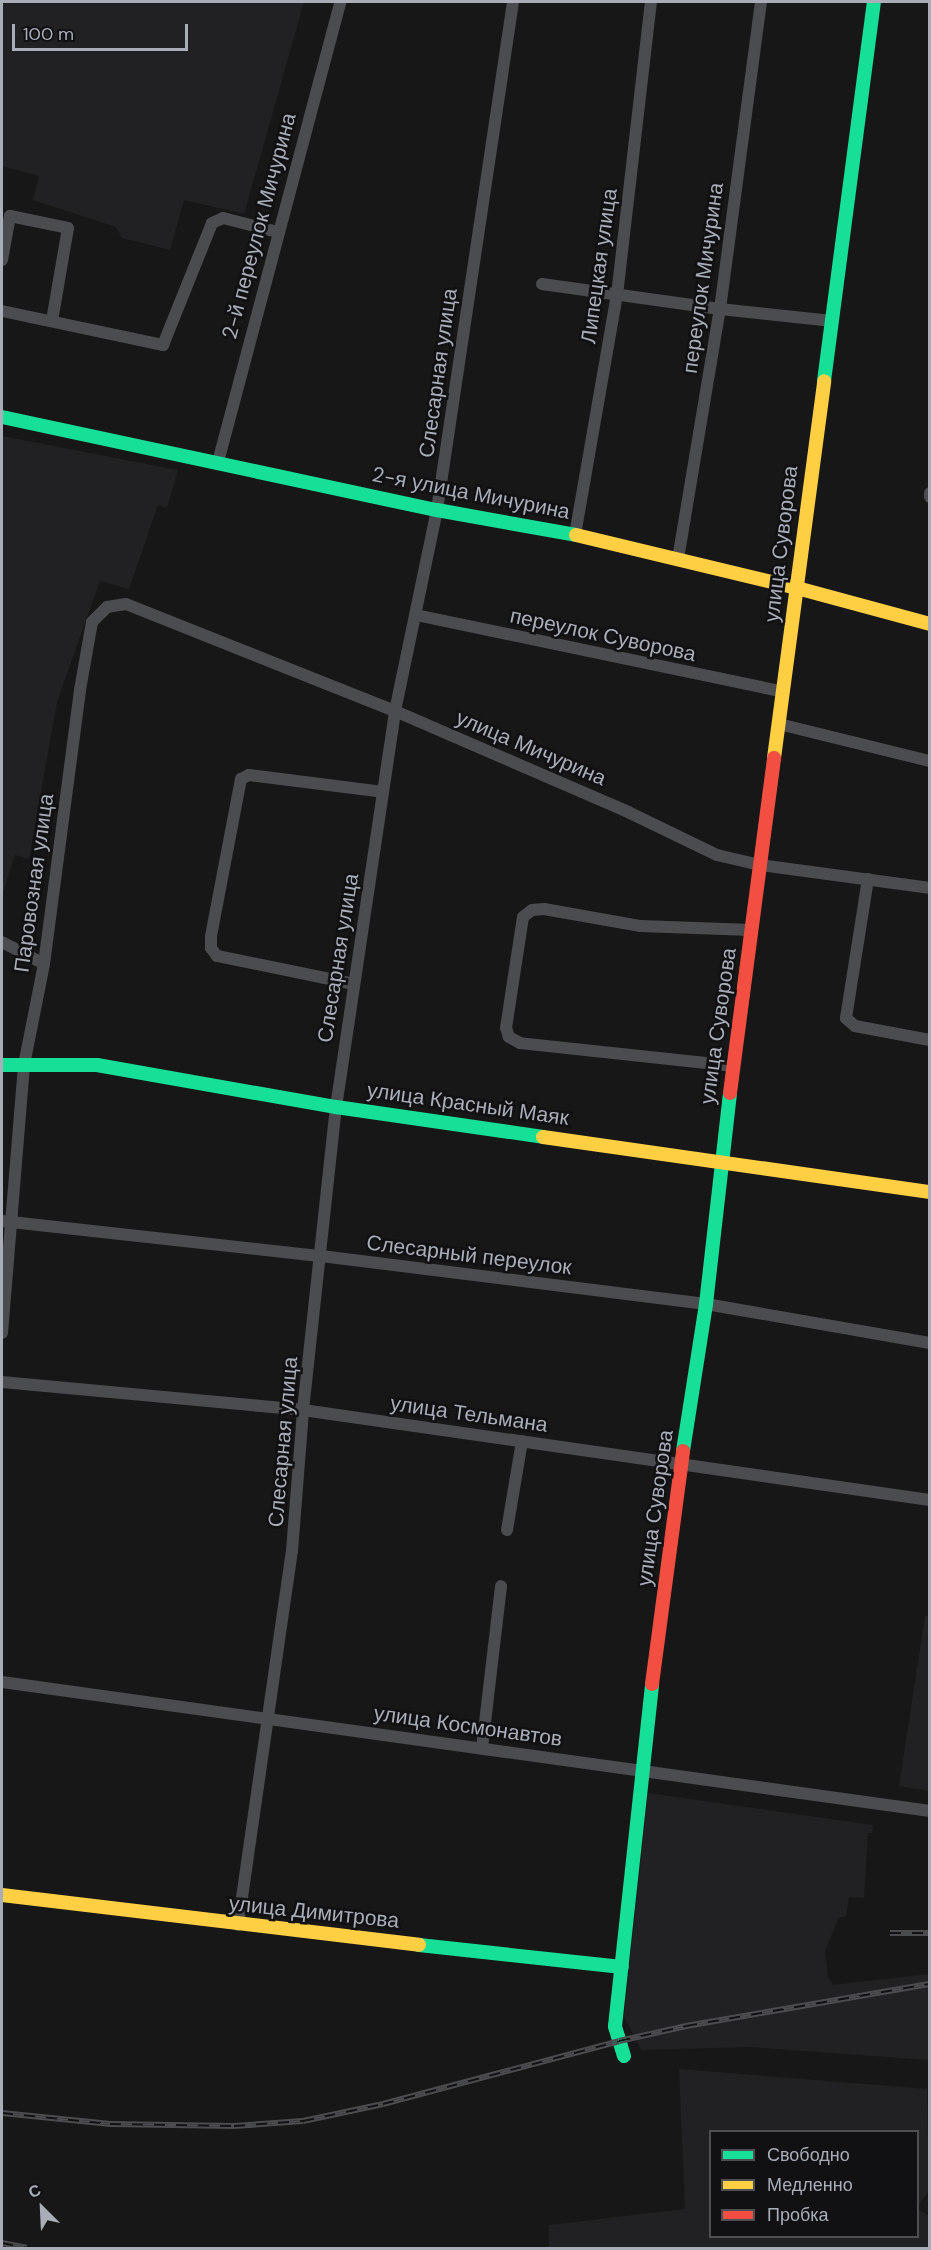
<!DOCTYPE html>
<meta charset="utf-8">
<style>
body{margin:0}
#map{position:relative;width:931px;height:2250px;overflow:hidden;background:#171717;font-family:"DM Sans",sans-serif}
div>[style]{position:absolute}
.built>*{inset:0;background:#212123}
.street>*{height:12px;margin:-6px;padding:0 6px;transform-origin:6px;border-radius:6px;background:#4b4c50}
.fast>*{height:14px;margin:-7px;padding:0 7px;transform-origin:7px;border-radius:7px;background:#16e098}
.slow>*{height:14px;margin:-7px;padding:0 7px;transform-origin:7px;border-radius:7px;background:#ffcf43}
.jam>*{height:14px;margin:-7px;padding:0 7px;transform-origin:7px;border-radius:7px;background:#f24e42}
.rail>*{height:6px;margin-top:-3px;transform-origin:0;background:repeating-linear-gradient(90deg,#111113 0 11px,#4b4c4f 0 22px);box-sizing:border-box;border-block:2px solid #4b4c4f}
span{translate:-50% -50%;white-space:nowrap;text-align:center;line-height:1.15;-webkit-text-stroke:5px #111113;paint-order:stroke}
.street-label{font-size:21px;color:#a8adb8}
.frame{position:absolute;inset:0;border:3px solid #a8adb8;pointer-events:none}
.legend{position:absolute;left:709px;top:2130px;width:210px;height:108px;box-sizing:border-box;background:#111113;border:2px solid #4d4f55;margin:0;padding:8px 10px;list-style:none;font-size:18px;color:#a8adb8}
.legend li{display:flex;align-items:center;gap:12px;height:30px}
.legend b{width:30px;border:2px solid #4d4f55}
.north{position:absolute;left:12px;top:2178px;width:60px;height:60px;-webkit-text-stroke:4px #111113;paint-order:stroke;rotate:336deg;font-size:16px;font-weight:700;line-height:24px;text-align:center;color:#a8adb8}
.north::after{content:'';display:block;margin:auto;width:21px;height:27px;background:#a8adb8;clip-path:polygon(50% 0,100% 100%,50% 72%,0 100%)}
.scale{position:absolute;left:12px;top:24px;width:176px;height:27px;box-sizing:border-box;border:3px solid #a8adb8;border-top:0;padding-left:8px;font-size:18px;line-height:21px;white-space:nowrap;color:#a8adb8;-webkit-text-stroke:4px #111113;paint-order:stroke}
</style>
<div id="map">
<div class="built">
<i style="clip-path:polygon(2px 2px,304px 2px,244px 214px,184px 200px,170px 250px,122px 238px,116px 227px,33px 200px,39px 176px,2px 166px)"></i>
<i style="clip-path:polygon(2px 436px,178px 470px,167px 508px,158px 505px,129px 589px,100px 581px,57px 702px,29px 859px,15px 855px,2px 896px)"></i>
<i style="clip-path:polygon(925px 1616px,930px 1616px,929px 1791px,899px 1786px)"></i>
<i style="clip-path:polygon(648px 1793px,873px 1825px,872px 1833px,868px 1833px,864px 1898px,849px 1897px,846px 1917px,839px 1917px,825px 1951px,828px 1977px,833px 1985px,929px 1974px,929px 2060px,749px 2047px,641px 2050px,624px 2016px)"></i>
<i style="clip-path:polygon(679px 2069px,927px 2089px,929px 2191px,918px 2205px,918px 2132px,710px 2132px,710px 2236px,918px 2236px,918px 2209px,929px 2216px,929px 2248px,549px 2248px,549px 2225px,685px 2209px)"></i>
</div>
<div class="street">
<i style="left:2px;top:260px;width:45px;rotate:-79.7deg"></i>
<i style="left:10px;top:216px;width:59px;rotate:11.7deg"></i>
<i style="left:68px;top:228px;width:94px;rotate:99.8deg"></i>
<i style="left:542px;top:284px;width:180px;rotate:8deg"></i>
<i style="left:720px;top:309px;width:113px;rotate:6.1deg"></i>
<i style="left:2px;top:311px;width:165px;rotate:11.9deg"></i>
<i style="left:163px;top:345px;width:131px;rotate:-68.1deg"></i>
<i style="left:212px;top:223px;width:12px;rotate:-24deg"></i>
<i style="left:223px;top:218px;width:57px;rotate:14.3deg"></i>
<i style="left:218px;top:462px;width:476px;rotate:-75.1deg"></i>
<i style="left:930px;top:493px;width:4px;rotate:90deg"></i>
<i style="left:575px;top:535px;width:244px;rotate:-80.1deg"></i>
<i style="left:617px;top:295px;width:295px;rotate:-83.4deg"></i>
<i style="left:678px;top:559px;width:254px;rotate:-80.5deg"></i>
<i style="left:720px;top:309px;width:310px;rotate:-82.4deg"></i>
<i style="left:416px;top:615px;width:375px;rotate:11.8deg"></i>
<i style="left:779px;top:724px;width:155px;rotate:13.8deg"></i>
<i style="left:868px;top:879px;width:141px;rotate:99deg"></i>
<i style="left:846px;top:1018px;width:12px;rotate:42deg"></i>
<i style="left:855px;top:1026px;width:76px;rotate:10.6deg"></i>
<i style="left:2px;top:942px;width:47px;rotate:27.6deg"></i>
<i style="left:354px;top:984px;width:140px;rotate:-168.4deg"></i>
<i style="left:217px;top:956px;width:10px;rotate:-127deg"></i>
<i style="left:211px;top:948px;width:12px;rotate:-90deg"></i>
<i style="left:211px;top:936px;width:160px;rotate:-79.2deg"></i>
<i style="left:241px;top:779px;width:9px;rotate:-27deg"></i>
<i style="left:249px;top:775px;width:135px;rotate:7.2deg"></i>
<i style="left:734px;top:1066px;width:215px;rotate:-173.9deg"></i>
<i style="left:520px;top:1043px;width:13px;rotate:-151deg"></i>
<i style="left:509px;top:1037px;width:9px;rotate:-108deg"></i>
<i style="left:506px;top:1028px;width:112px;rotate:-81.3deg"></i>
<i style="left:523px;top:917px;width:11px;rotate:-38deg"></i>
<i style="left:532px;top:910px;width:12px;rotate:-5deg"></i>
<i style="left:544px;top:909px;width:97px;rotate:10deg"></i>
<i style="left:640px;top:926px;width:112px;rotate:2deg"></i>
<i style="left:2px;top:1221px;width:321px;rotate:6.3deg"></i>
<i style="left:321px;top:1256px;width:388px;rotate:7.1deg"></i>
<i style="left:706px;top:1304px;width:227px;rotate:9.9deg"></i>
<i style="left:2px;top:1333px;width:269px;rotate:-85.3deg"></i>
<i style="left:24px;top:1065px;width:103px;rotate:-78.8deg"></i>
<i style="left:44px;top:964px;width:276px;rotate:-82.5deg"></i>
<i style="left:80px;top:690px;width:69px;rotate:-80deg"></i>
<i style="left:92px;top:622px;width:21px;rotate:-45deg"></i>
<i style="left:107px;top:607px;width:19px;rotate:-9deg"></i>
<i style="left:126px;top:604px;width:289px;rotate:21.7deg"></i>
<i style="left:395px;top:711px;width:254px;rotate:23.4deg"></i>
<i style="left:628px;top:812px;width:99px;rotate:25.8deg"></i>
<i style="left:717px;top:855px;width:44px;rotate:13.1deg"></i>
<i style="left:760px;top:865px;width:172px;rotate:7.7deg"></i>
<i style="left:2px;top:1382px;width:302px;rotate:5.3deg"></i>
<i style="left:303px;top:1410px;width:633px;rotate:8.17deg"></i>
<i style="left:507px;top:1530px;width:90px;rotate:-80.4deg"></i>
<i style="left:2px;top:1682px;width:937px;rotate:7.91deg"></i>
<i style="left:482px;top:1748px;width:163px;rotate:-83.3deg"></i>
<i style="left:238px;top:1925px;width:378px;rotate:-81.8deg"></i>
<i style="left:292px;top:1551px;width:141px;rotate:-85.5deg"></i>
<i style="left:303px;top:1410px;width:305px;rotate:-83.8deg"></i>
<i style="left:336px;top:1107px;width:400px;rotate:-81.5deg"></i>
<i style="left:395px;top:711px;width:205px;rotate:-78.2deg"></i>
<i style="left:437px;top:510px;width:514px;rotate:-81.49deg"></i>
</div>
<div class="fast">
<i style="left:824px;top:381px;width:382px;rotate:-82.5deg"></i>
<i style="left:2px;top:417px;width:445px;rotate:12.1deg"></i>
<i style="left:437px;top:510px;width:141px;rotate:10.2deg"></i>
<i style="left:2px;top:1065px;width:95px"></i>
<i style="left:97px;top:1065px;width:243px;rotate:10deg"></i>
<i style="left:336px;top:1107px;width:209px;rotate:8.2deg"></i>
<i style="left:683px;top:1451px;width:149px;rotate:-81.1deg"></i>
<i style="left:706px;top:1304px;width:212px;rotate:-83.5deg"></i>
<i style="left:419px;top:1945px;width:204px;rotate:6.2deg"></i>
<i style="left:624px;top:2056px;width:31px;rotate:-107deg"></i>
<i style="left:615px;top:2026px;width:344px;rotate:-83.8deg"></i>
</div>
<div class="slow">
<i style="left:576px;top:535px;width:227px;rotate:13.5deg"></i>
<i style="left:797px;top:588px;width:138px;rotate:15.1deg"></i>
<i style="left:774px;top:758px;width:380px;rotate:-82.4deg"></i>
<i style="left:543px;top:1137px;width:391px;rotate:8.1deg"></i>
<i style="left:2px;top:1895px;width:420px;rotate:6.8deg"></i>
</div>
<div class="jam">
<i style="left:730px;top:1093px;width:338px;rotate:-82.5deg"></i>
<i style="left:652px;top:1684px;width:235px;rotate:-82.4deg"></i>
</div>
<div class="rail">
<i style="left:890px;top:1933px;width:40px"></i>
<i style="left:2px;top:2113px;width:109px;rotate:5.8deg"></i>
<i style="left:110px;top:2124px;width:124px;rotate:0.9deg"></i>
<i style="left:234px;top:2126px;width:69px;rotate:-4.1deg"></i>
<i style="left:303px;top:2121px;width:82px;rotate:-12deg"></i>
<i style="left:383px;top:2104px;width:244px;rotate:-14.9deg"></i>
<i style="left:619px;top:2041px;width:69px;rotate:-12.6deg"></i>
<i style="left:686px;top:2026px;width:248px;rotate:-9.8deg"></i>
<i style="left:2px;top:2243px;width:25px;rotate:11deg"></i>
</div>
<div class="street-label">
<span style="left:259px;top:226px;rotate:-75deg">2-й переулок Мичурина</span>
<span style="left:599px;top:266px;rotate:-82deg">Липецкая улица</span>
<span style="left:703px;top:278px;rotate:-82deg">переулок Мичурина</span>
<span style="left:438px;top:373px;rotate:-82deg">Слесарная улица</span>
<span style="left:471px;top:493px;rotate:11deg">2-я улица Мичурина</span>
<span style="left:781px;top:544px;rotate:-83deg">улица Суворова</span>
<span style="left:603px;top:635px;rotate:12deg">переулок Суворова</span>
<span style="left:531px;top:748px;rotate:23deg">улица Мичурина</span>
<span style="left:34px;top:883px;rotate:-82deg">Паровозная улица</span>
<span style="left:338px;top:958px;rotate:-81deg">Слесарная улица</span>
<span style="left:718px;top:1026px;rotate:-82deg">улица Суворова</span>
<span style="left:468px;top:1104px;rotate:8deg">улица Красный Маяк</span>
<span style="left:469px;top:1255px;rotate:7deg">Слесарный переулок</span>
<span style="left:469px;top:1414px;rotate:8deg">улица Тельмана</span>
<span style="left:283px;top:1442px;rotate:-85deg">Слесарная улица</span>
<span style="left:655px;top:1508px;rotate:-82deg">улица Суворова</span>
<span style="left:468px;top:1726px;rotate:8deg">улица Космонавтов</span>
<span style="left:314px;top:1912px;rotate:6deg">улица Димитрова</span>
</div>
<div class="frame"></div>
<ul class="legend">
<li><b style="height:8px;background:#16e098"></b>Свободно</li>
<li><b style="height:8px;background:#ffcf43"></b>Медленно</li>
<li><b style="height:8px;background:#f24e42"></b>Пробка</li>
</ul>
<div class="north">С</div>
<div class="scale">100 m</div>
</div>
